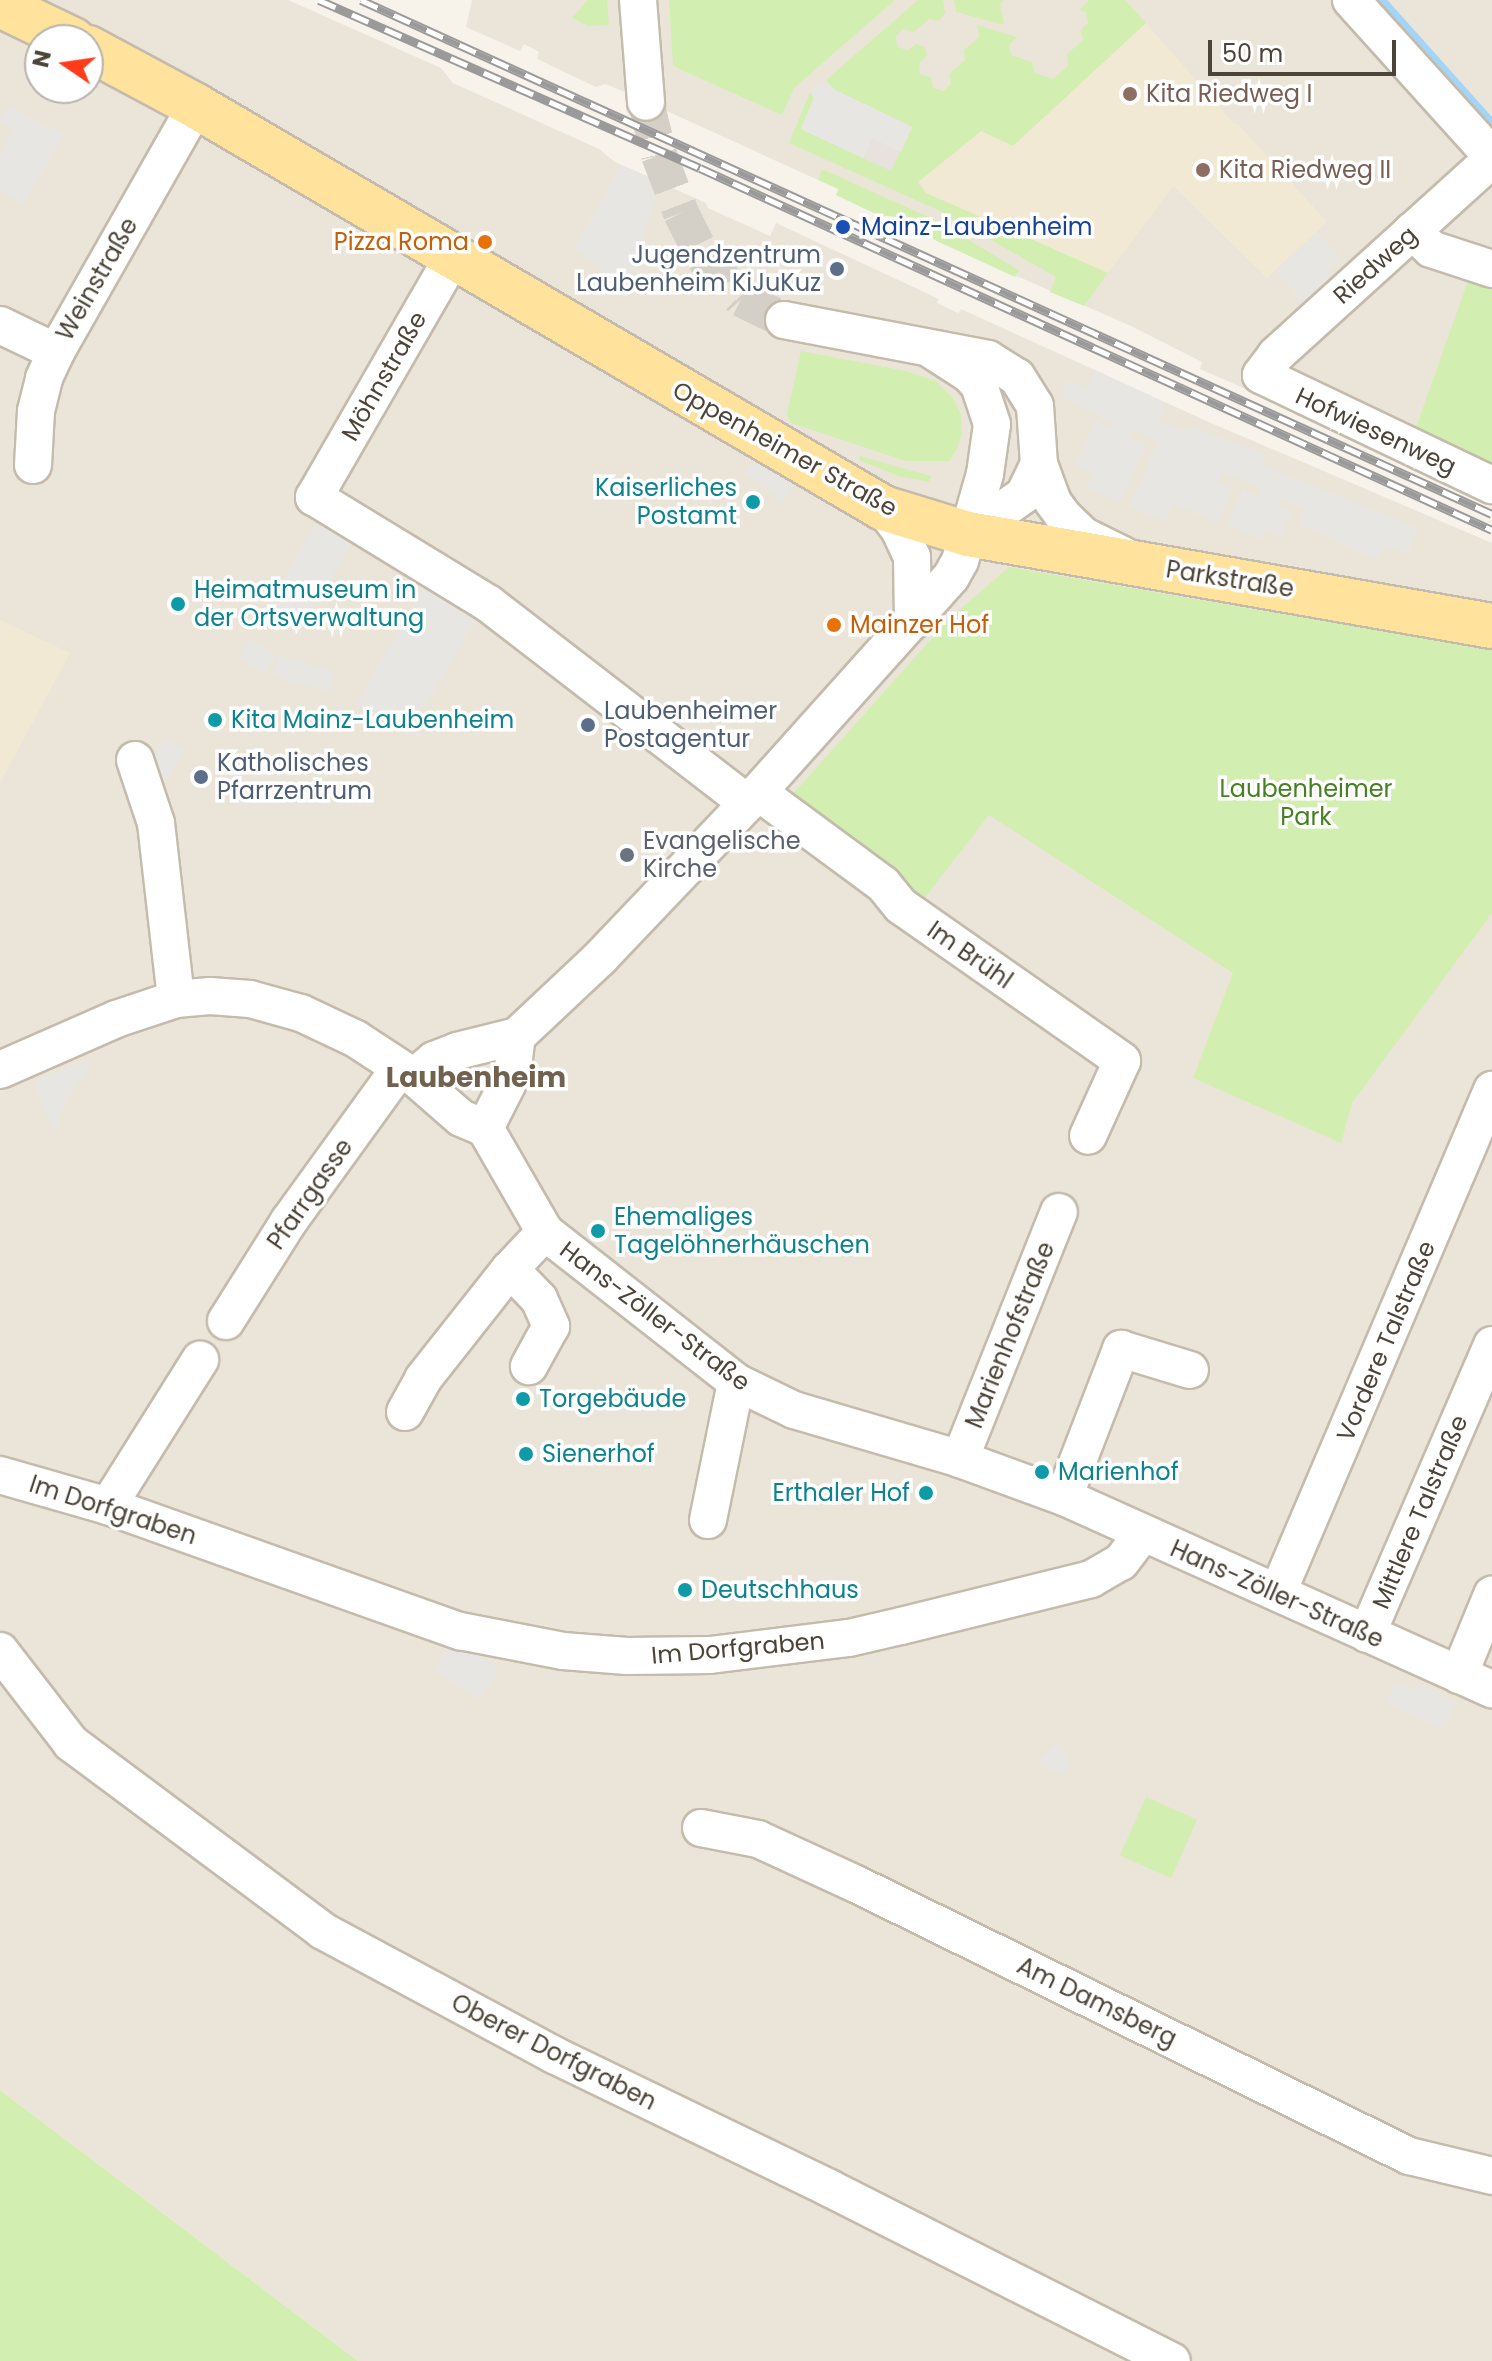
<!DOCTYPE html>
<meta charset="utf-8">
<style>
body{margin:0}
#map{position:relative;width:1492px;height:2361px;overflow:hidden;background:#f7f3eb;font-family:Poppins,sans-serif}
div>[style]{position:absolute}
.residential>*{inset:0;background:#ebe5d9}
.industrial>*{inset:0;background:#e7e2dc;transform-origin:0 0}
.education>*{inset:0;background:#f1e9d4}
.green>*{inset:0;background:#d3eeb1;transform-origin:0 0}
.parking>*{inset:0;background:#e8e6e3;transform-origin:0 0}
.stream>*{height:8px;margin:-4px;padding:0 4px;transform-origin:4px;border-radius:4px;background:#a3d5f8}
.minor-tunnel>*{height:36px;margin-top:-18px;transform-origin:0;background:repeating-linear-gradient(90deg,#d5d0c7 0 36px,transparent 0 54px)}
.roads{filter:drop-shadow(2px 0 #c4bbac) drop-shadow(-2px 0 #c4bbac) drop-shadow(0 2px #c4bbac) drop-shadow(0 -2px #c4bbac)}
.minor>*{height:36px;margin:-18px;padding:0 18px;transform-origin:18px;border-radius:18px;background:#fff}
.major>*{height:44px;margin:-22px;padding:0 22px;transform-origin:22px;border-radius:22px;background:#ffe29c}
.rail>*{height:9px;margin-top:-4.5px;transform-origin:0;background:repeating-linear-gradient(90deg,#fff 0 18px,#9a9a9a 0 36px);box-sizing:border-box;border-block:2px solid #9a9a9a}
.dots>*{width:22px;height:22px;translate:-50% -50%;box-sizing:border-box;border:4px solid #fff;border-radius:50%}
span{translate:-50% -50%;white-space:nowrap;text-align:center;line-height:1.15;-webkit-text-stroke:7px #fff;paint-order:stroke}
.education-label{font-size:24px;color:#785e54}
.left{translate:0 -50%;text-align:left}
.transit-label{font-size:24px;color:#164399}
.food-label{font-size:24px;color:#c56008}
.right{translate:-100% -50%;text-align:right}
.service-label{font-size:24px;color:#4e5e75}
.street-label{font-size:24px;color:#4c4438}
.culture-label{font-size:24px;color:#0d838f}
.park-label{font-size:24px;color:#468022}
.worship-label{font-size:24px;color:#5b616d}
.quarter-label{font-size:28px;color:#70624e;font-weight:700}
.north{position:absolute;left:24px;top:24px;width:80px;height:80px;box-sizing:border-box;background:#fff;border:2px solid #b7b4af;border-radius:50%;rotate:283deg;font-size:22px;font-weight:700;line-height:32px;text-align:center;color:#4c4438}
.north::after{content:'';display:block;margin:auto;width:28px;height:36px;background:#ff3c1a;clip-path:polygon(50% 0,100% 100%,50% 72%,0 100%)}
.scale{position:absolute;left:1208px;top:40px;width:188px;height:36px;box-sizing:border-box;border:4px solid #4c4438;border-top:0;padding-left:10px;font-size:24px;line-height:28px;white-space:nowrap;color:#4c4438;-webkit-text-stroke:6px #fff;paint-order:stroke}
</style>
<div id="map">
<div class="residential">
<i style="clip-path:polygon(evenodd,0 0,288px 0,441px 68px,453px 83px,599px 149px,615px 162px,706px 203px,708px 208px,770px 236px,776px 223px,939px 299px,937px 303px,958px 313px,961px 309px,1202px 419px,1492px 543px,1492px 2361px,358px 2361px,0 2090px,0 0,40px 40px,88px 40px,88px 88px,40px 88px,40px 40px)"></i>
<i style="clip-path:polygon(472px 0,1492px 0,1492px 497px,1200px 369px,1202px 362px,1131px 326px,939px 242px,922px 233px,926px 224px,896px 215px,878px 215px,836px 195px,838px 189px,625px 92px,605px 84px,596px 87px,537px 59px,539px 52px,524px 44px,520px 51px,466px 27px)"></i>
</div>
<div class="industrial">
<i style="left:872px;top:138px;width:32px;height:22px;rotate:26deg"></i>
</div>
<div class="education">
<i style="clip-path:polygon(1146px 23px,1235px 125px,1238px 124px,1327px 222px,1267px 278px,1173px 186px,1108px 273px,926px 193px,918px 182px,981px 131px,1013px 145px)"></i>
<i style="clip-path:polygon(0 620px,70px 653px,0 783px)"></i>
</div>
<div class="green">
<i style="clip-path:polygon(588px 0,607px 0,609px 25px,588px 26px,572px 18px)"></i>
<i style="clip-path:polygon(669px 0,895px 0,794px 88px,782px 115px,673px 66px)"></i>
<i style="clip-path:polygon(918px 0,943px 0,945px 13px,939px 21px,929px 19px,914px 32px,903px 29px,896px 36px,897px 47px,908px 50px,916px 44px,925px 47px,927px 56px,919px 63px,920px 74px,931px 78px,933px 88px,943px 91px,951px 84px,949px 74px,965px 60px,964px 50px,979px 37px,977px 25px,1017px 37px,1009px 45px,1011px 55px,1032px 62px,1034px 72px,1053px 79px,1068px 66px,1067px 54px,1083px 40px,1081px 30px,1088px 23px,1086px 12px,1079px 10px,1089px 0,1125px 0,1146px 23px,1013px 146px,981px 131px,918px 182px,926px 193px,1108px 273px,1084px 306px,1050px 292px,1056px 277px,938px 210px,789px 143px,810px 92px,814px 98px,801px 129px,891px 171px,912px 127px,833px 89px,826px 80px)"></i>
<i style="clip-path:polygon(954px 0,1004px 0,1000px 4px,1004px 25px,956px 12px)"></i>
<i style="clip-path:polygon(822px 169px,935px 220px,1019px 270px,1015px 277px,939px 242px,922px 233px,926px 225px,914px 219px,878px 215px,836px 195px,839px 189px,818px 180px)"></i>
<i style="clip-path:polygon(1469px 278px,1492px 285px,1492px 475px,1412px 439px)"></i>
<i style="clip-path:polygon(801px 351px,906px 371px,936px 381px,953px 398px,961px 414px,962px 433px,957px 449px,949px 461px,906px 461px,791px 423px,787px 414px)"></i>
<i style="clip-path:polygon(860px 456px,931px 476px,929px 482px,898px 476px,859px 460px)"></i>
<i style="clip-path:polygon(1009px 567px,1492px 650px,1492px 913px,1352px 1103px,1341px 1143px,1193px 1078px,1233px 973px,989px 815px,920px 904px,783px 805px,950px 618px)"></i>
<i style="left:1146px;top:1797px;width:56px;height:64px;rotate:24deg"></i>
<i style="clip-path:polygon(0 2090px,358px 2361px,0 2361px)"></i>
</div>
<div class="parking">
<i style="clip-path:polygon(826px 80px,833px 89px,912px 127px,901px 152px,872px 138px,863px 158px,801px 129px,814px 98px,810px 92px)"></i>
<i style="clip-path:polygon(8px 106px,63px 134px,24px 205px,0 190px,0 155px,12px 129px,0 120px)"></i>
<i style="clip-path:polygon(622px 165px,661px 182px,626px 287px,600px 272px,603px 266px,573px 249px)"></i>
<i style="clip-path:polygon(1317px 232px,1340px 259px,1328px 271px,1334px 280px,1306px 306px,1276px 270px)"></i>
<i style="clip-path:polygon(1095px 370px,1164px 402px,1159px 421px,1185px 432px,1193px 427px,1265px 455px,1264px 466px,1417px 528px,1407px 554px,1385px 545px,1378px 560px,1299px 524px,1305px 509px,1281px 498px,1278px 504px,1292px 511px,1284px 528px,1280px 537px,1266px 531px,1261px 540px,1227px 524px,1243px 489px,1259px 496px,1262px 489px,1222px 472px,1217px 482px,1232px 489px,1217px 523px,1173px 503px,1165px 521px,1139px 510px,1130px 506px,1158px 441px,1133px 430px,1130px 437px,1146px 444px,1120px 502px,1085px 487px,1092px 473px,1076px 465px,1091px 430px,1095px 421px,1112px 429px,1115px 424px,1065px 399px,1062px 389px,1070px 380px,1087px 388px)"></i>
<i style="clip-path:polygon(756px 460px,795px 483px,783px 502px,746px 473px)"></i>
<i style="left:316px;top:523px;width:41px;height:100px;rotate:31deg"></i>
<i style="left:424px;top:587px;width:61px;height:135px;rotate:30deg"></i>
<i style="left:251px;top:639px;width:30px;height:22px;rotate:33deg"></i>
<i style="left:278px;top:656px;width:58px;height:21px;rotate:15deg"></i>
<i style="left:166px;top:738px;width:22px;height:38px;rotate:32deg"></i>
<i style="clip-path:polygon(95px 1059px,68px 1097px,54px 1132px,34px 1080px)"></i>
<i style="clip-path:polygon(446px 1641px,468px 1649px,499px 1669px,480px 1700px,433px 1670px,447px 1648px,444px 1646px)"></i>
<i style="clip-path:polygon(1395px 1682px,1414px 1691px,1418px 1684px,1457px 1702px,1444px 1729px,1386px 1703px)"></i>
<i style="clip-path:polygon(1060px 1740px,1069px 1762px,1064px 1775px,1036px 1763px)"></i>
</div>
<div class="stream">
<i style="left:1382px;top:0;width:165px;rotate:48.2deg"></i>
</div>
<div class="minor-tunnel">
<i style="left:646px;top:102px;width:55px;rotate:76.2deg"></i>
<i style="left:659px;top:155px;width:62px;rotate:69.2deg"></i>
<i style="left:681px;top:213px;width:49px;rotate:63.4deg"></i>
<i style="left:703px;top:257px;width:57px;rotate:47.9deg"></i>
<i style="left:741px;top:299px;width:48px;rotate:26deg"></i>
</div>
<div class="roads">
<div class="minor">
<i style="left:638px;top:0;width:102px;rotate:85.5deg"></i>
<i style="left:1351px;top:0;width:210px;rotate:47.9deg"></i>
<i style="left:1492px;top:159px;width:292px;rotate:137.8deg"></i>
<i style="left:1276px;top:355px;width:25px;rotate:127deg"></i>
<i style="left:1261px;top:375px;width:256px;rotate:25.5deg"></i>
<i style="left:1412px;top:231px;width:26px;rotate:43deg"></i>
<i style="left:1431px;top:249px;width:64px;rotate:18.2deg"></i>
<i style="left:454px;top:255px;width:280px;rotate:120deg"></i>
<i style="left:314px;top:497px;width:205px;rotate:31.4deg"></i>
<i style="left:489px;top:604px;width:326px;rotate:37.6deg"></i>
<i style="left:784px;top:320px;width:208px;rotate:10.8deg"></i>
<i style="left:988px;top:359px;width:34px;rotate:32deg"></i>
<i style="left:1017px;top:377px;width:34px;rotate:58deg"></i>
<i style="left:1035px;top:406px;width:58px;rotate:86.1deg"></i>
<i style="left:1039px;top:464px;width:34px;rotate:116deg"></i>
<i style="left:1024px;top:495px;width:68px;rotate:145.1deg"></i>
<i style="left:0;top:325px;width:62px;rotate:25.7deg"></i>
<i style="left:1039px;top:464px;width:40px;rotate:69.8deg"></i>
<i style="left:1053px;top:502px;width:17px;rotate:54deg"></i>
<i style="left:1063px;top:516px;width:29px;rotate:44deg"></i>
<i style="left:1084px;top:536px;width:43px;rotate:26deg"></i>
<i style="left:33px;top:465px;width:54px;rotate:-86.8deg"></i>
<i style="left:36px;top:411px;width:34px;rotate:-76deg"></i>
<i style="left:44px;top:378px;width:29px;rotate:-65deg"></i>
<i style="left:56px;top:352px;width:283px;rotate:-60.4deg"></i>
<i style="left:883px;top:508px;width:26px;rotate:53deg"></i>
<i style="left:899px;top:529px;width:31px;rotate:65deg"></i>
<i style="left:912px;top:557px;width:64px;rotate:89.1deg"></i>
<i style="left:135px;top:760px;width:66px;rotate:71.6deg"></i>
<i style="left:156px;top:823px;width:177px;rotate:83.5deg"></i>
<i style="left:758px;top:792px;width:155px;rotate:36.4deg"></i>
<i style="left:883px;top:884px;width:28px;rotate:51deg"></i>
<i style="left:901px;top:906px;width:270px;rotate:35deg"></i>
<i style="left:1122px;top:1061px;width:82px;rotate:114.4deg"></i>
<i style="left:0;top:1070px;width:127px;rotate:-23.7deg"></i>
<i style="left:116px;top:1019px;width:63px;rotate:-18.4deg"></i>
<i style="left:176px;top:999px;width:34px;rotate:-5deg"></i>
<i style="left:210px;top:996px;width:40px;rotate:4.3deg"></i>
<i style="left:250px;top:999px;width:53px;rotate:15.4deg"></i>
<i style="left:301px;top:1013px;width:61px;rotate:25.3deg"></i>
<i style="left:356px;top:1039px;width:69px;rotate:33.2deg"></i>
<i style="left:414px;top:1077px;width:62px;rotate:41.1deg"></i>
<i style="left:461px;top:1118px;width:26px;rotate:23deg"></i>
<i style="left:414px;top:1077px;width:26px;rotate:-40deg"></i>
<i style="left:434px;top:1060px;width:25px;rotate:-21deg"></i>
<i style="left:457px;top:1051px;width:62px;rotate:-14deg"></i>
<i style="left:517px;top:1036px;width:114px;rotate:-43.2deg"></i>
<i style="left:600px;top:958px;width:229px;rotate:-46.4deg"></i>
<i style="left:758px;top:792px;width:289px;rotate:-48.1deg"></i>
<i style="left:951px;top:577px;width:18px;rotate:-61deg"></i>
<i style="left:960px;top:561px;width:91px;rotate:-74deg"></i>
<i style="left:985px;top:474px;width:50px;rotate:-82deg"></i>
<i style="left:992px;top:424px;width:41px;rotate:-108.4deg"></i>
<i style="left:979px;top:385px;width:15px;rotate:-132deg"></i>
<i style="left:969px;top:374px;width:43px;rotate:-147.4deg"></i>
<i style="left:485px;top:1128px;width:120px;rotate:60deg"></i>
<i style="left:545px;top:1232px;width:243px;rotate:38.1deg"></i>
<i style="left:736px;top:1382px;width:64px;rotate:25.8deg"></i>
<i style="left:794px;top:1410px;width:173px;rotate:16.4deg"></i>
<i style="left:960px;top:1459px;width:111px;rotate:20.1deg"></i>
<i style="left:1064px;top:1497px;width:469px;rotate:24.2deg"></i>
<i style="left:485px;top:1128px;width:59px;rotate:-63deg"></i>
<i style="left:512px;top:1075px;width:39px;rotate:-83deg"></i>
<i style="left:510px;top:1269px;width:42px;rotate:46deg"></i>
<i style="left:539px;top:1299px;width:30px;rotate:66deg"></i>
<i style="left:551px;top:1326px;width:46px;rotate:118.8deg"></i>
<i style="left:226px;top:1321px;width:118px;rotate:-57.8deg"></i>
<i style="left:289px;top:1221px;width:188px;rotate:-54.1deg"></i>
<i style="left:405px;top:1412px;width:38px;rotate:-61deg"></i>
<i style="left:423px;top:1379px;width:140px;rotate:-51.7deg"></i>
<i style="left:510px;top:1269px;width:51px;rotate:-46.6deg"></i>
<i style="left:960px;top:1459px;width:266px;rotate:-68.2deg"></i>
<i style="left:0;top:1475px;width:112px;rotate:16deg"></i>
<i style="left:108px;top:1506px;width:374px;rotate:19.6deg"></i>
<i style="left:460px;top:1631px;width:105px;rotate:11deg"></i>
<i style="left:563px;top:1651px;width:64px;rotate:4.5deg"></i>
<i style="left:627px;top:1656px;width:83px;rotate:-0.7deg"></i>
<i style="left:710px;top:1655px;width:140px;rotate:-7deg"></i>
<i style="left:849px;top:1638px;width:53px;rotate:-13deg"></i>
<i style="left:901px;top:1626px;width:196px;rotate:-13.9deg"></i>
<i style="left:1091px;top:1579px;width:34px;rotate:-30deg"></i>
<i style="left:1121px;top:1562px;width:35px;rotate:-53deg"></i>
<i style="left:1064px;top:1497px;width:159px;rotate:-68.9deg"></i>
<i style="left:1121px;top:1349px;width:72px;rotate:16.9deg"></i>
<i style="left:108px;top:1506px;width:173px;rotate:-57.8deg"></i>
<i style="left:708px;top:1520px;width:141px;rotate:-78.5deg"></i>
<i style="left:1278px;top:1592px;width:546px;rotate:-66.91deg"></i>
<i style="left:1367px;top:1634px;width:315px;rotate:-66.6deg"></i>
<i style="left:0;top:1651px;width:116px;rotate:52.3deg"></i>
<i style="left:71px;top:1743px;width:314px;rotate:36.7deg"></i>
<i style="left:323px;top:1931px;width:262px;rotate:28.2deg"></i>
<i style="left:554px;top:2055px;width:305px;rotate:25.8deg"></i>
<i style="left:829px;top:2188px;width:384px;rotate:26.8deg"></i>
<i style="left:1459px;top:1675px;width:87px;rotate:-67.6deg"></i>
<i style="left:701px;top:1828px;width:58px;rotate:10.9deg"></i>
<i style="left:758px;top:1839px;width:108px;rotate:24.7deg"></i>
<i style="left:856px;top:1884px;width:616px;rotate:26.19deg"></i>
<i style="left:1409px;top:2156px;width:85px;rotate:13.5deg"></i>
</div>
<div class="major">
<i style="left:0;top:5px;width:81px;rotate:25.6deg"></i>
<i style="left:88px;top:48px;width:123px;rotate:28.2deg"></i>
<i style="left:196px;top:106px;width:796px;rotate:30.33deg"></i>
<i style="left:883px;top:508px;width:89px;rotate:17deg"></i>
<i style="left:968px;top:534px;width:532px;rotate:9.96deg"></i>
</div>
</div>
<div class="rail">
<i style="left:319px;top:0;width:416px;rotate:23.8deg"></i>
<i style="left:700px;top:168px;width:871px;rotate:24.56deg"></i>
<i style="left:361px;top:0;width:1242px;rotate:24.44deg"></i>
</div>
<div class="dots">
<i style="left:1130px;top:94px;background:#8d6e63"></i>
<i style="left:1203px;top:170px;background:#8d6e63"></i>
<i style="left:843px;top:227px;background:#1a4fb4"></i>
<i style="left:485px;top:242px;background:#e8710a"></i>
<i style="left:837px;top:269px;background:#5c6f8a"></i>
<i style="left:753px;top:502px;background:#0f9aa8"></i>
<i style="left:178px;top:604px;background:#0f9aa8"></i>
<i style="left:834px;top:625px;background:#e8710a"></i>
<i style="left:215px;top:720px;background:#0f9aa8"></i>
<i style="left:588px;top:725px;background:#5c6f8a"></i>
<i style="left:201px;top:777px;background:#5c6f8a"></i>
<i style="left:627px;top:855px;background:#6b7280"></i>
<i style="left:598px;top:1231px;background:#0f9aa8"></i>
<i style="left:523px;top:1399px;background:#0f9aa8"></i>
<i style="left:526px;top:1454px;background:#0f9aa8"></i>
<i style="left:1042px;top:1472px;background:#0f9aa8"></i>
<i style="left:926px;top:1493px;background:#0f9aa8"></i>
<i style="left:685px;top:1590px;background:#0f9aa8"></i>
</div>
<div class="education-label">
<span class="left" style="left:1146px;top:94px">Kita Riedweg I</span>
<span class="left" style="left:1219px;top:170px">Kita Riedweg II</span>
</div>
<div class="transit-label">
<span class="left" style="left:861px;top:227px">Mainz-Laubenheim</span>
</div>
<div class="food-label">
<span class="right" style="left:469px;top:242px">Pizza Roma</span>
<span class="left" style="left:850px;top:625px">Mainzer Hof</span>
</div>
<div class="service-label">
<span class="right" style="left:821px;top:269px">Jugendzentrum<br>Laubenheim KiJuKuz</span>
<span class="left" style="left:604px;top:725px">Laubenheimer<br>Postagentur</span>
<span class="left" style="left:217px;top:777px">Katholisches<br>Pfarrzentrum</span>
</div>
<div class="street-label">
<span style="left:1375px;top:265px;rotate:-42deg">Riedweg</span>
<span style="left:97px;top:279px;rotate:-60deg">Weinstraße</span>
<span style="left:384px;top:376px;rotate:-60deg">Möhnstraße</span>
<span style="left:1376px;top:431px;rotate:25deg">Hofwiesenweg</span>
<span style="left:785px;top:449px;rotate:29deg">Oppenheimer Straße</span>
<span style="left:1230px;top:579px;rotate:9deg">Parkstraße</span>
<span style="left:970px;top:955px;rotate:35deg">Im Brühl</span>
<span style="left:310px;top:1194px;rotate:-55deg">Pfarrgasse</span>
<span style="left:655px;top:1316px;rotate:37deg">Hans-Zöller-Straße</span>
<span style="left:1010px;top:1335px;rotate:-68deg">Marienhofstraße</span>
<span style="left:1386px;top:1341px;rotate:-67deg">Vordere Talstraße</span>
<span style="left:113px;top:1510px;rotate:18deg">Im Dorfgraben</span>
<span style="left:1420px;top:1512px;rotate:-67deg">Mittlere Talstraße</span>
<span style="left:1277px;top:1594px;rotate:24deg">Hans-Zöller-Straße</span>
<span style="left:738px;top:1648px;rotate:-5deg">Im Dorfgraben</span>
<span style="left:1097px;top:2002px;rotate:26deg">Am Damsberg</span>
<span style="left:554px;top:2052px;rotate:27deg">Oberer Dorfgraben</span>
</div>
<div class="culture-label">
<span class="right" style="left:737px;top:502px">Kaiserliches<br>Postamt</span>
<span class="left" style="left:194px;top:604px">Heimatmuseum in<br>der Ortsverwaltung</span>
<span class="left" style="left:231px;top:720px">Kita Mainz-Laubenheim</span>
<span class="left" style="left:614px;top:1231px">Ehemaliges<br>Tagelöhnerhäuschen</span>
<span class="left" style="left:539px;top:1399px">Torgebäude</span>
<span class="left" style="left:542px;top:1454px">Sienerhof</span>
<span class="left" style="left:1058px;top:1472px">Marienhof</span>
<span class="right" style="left:910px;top:1493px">Erthaler Hof</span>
<span class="left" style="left:701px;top:1590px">Deutschhaus</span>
</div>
<div class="park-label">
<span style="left:1306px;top:803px">Laubenheimer<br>Park</span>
</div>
<div class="worship-label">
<span class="left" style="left:643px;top:855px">Evangelische<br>Kirche</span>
</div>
<div class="quarter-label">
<span style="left:476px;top:1078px">Laubenheim</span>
</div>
<div class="north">N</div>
<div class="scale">50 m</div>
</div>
